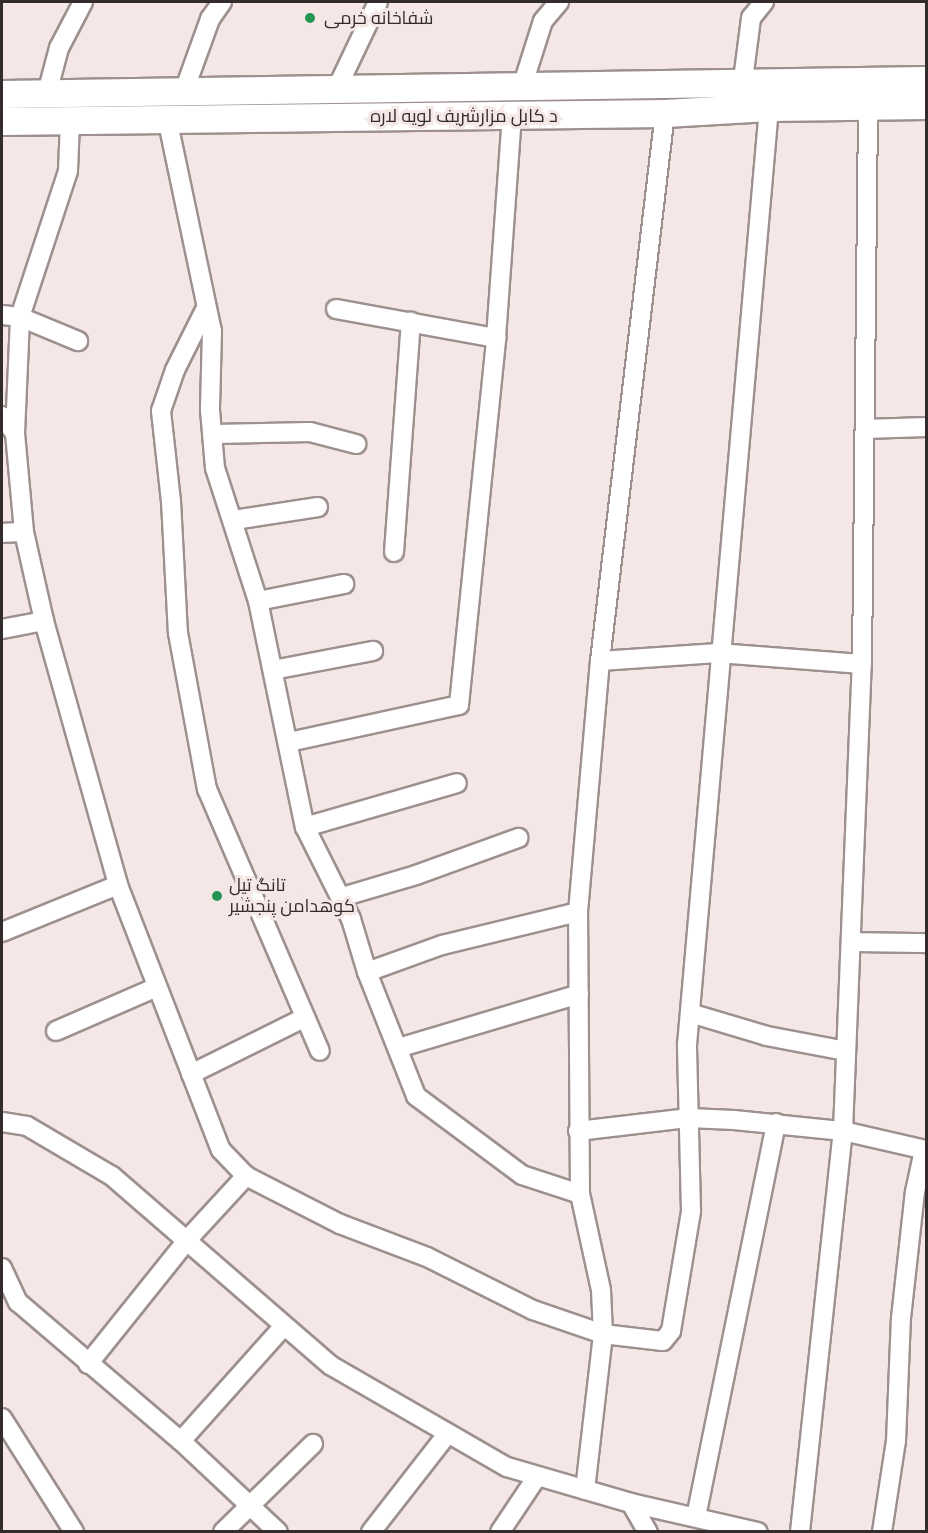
<!DOCTYPE html>
<meta charset="utf-8">
<style>
body{margin:0}
#map{position:relative;width:928px;height:1533px;overflow:hidden;background:#f5e7e5;font-family:"IBM Plex Sans",Cairo,sans-serif}
div>[style]{position:absolute}
.roads{filter:drop-shadow(2px 0 #9d908e) drop-shadow(-2px 0 #9d908e) drop-shadow(0 2px #9d908e) drop-shadow(0 -2px #9d908e)}
.minor>*{height:18px;margin:-9px;padding:0 9px;transform-origin:9px;border-radius:9px;background:#fff}
.highway>*{height:27px;margin:-13.5px;padding:0 13.5px;transform-origin:13.5px;border-radius:13.5px;background:#fff}
.dots>*{width:16px;height:16px;translate:-50% -50%;box-sizing:border-box;border:3px solid #f5e7e5;border-radius:50%}
span{translate:-50% -50%;white-space:nowrap;text-align:center;line-height:1.15;-webkit-text-stroke:6px #f5e7e5;paint-order:stroke}
.poi-label{font-size:18px;color:#322c2c}
.left{translate:0 -50%;text-align:left}
.street-label{font-size:18px;color:#322c2c}
.frame{position:absolute;inset:0;border:3px solid #322c2c;pointer-events:none}
</style>
<div id="map">
<div class="roads">
<div class="minor">
<i style="left:743px;top:80px;width:63px;rotate:-82.6deg"></i>
<i style="left:751px;top:18px;width:21px;rotate:-51deg"></i>
<i style="left:523px;top:84px;width:66px;rotate:-72.4deg"></i>
<i style="left:543px;top:21px;width:25px;rotate:-50deg"></i>
<i style="left:337px;top:88px;width:95px;rotate:-64.5deg"></i>
<i style="left:184px;top:91px;width:77px;rotate:-70.1deg"></i>
<i style="left:210px;top:19px;width:21px;rotate:-55deg"></i>
<i style="left:47px;top:93px;width:47px;rotate:-75.1deg"></i>
<i style="left:59px;top:48px;width:52px;rotate:-62.4deg"></i>
<i style="left:167px;top:118px;width:218px;rotate:78.1deg"></i>
<i style="left:212px;top:331px;width:79px;rotate:91.5deg"></i>
<i style="left:210px;top:410px;width:58px;rotate:85.1deg"></i>
<i style="left:215px;top:468px;width:140px;rotate:72.1deg"></i>
<i style="left:258px;top:601px;width:231px;rotate:78.3deg"></i>
<i style="left:305px;top:827px;width:103px;rotate:63.4deg"></i>
<i style="left:351px;top:919px;width:55px;rotate:73.2deg"></i>
<i style="left:367px;top:972px;width:133px;rotate:68.4deg"></i>
<i style="left:416px;top:1096px;width:132px;rotate:36.7deg"></i>
<i style="left:522px;top:1175px;width:61px;rotate:18.1deg"></i>
<i style="left:336px;top:309px;width:163px;rotate:10.3deg"></i>
<i style="left:205px;top:310px;width:67px;rotate:116.6deg"></i>
<i style="left:175px;top:370px;width:43px;rotate:108.9deg"></i>
<i style="left:161px;top:411px;width:91px;rotate:83.7deg"></i>
<i style="left:171px;top:501px;width:132px;rotate:87deg"></i>
<i style="left:178px;top:633px;width:159px;rotate:79.5deg"></i>
<i style="left:207px;top:789px;width:285px;rotate:66.7deg"></i>
<i style="left:2px;top:315px;width:18px;rotate:6deg"></i>
<i style="left:20px;top:317px;width:63px;rotate:22.5deg"></i>
<i style="left:2px;top:416px;width:21px;rotate:53deg"></i>
<i style="left:15px;top:433px;width:99px;rotate:84.8deg"></i>
<i style="left:24px;top:532px;width:91px;rotate:77.3deg"></i>
<i style="left:44px;top:621px;width:274px;rotate:74.3deg"></i>
<i style="left:118px;top:885px;width:284px;rotate:68.8deg"></i>
<i style="left:221px;top:1150px;width:36px;rotate:46deg"></i>
<i style="left:246px;top:1176px;width:106px;rotate:27.1deg"></i>
<i style="left:340px;top:1224px;width:93px;rotate:20.8deg"></i>
<i style="left:427px;top:1257px;width:119px;rotate:26.6deg"></i>
<i style="left:533px;top:1310px;width:74px;rotate:18.9deg"></i>
<i style="left:603px;top:1334px;width:60px;rotate:6.7deg"></i>
<i style="left:663px;top:1341px;width:13px;rotate:-51deg"></i>
<i style="left:671px;top:1331px;width:122px;rotate:-80.5deg"></i>
<i style="left:691px;top:1211px;width:166px;rotate:-91.4deg"></i>
<i style="left:687px;top:1045px;width:942px;rotate:-85deg"></i>
<i style="left:865px;top:429px;width:61px;rotate:-1.9deg"></i>
<i style="left:15px;top:433px;width:116px;rotate:-87.5deg"></i>
<i style="left:20px;top:317px;width:154px;rotate:-71.8deg"></i>
<i style="left:68px;top:171px;width:50px;rotate:-87.7deg"></i>
<i style="left:215px;top:434px;width:95px;rotate:-1.2deg"></i>
<i style="left:310px;top:432px;width:48px;rotate:14.6deg"></i>
<i style="left:234px;top:520px;width:85px;rotate:-8.8deg"></i>
<i style="left:2px;top:533px;width:22px;rotate:-3deg"></i>
<i style="left:394px;top:552px;width:231px;rotate:-85.8deg"></i>
<i style="left:258px;top:601px;width:88px;rotate:-11.2deg"></i>
<i style="left:2px;top:629px;width:43px;rotate:-10.8deg"></i>
<i style="left:600px;top:661px;width:118px;rotate:-3.9deg"></i>
<i style="left:718px;top:653px;width:144px;rotate:4.4deg"></i>
<i style="left:273px;top:670px;width:102px;rotate:-10.8deg"></i>
<i style="left:289px;top:742px;width:174px;rotate:-12.3deg"></i>
<i style="left:459px;top:705px;width:369px;rotate:-84.2deg"></i>
<i style="left:496px;top:338px;width:223px;rotate:-85.9deg"></i>
<i style="left:305px;top:827px;width:158px;rotate:-16.1deg"></i>
<i style="left:342px;top:897px;width:77px;rotate:-16.6deg"></i>
<i style="left:416px;top:875px;width:109px;rotate:-19.9deg"></i>
<i style="left:2px;top:932px;width:125px;rotate:-22.1deg"></i>
<i style="left:851px;top:942px;width:75px;rotate:0.8deg"></i>
<i style="left:367px;top:972px;width:80px;rotate:-19.8deg"></i>
<i style="left:442px;top:945px;width:140px;rotate:-13.6deg"></i>
<i style="left:690px;top:1013px;width:80px;rotate:16.6deg"></i>
<i style="left:767px;top:1036px;width:80px;rotate:10.8deg"></i>
<i style="left:56px;top:1031px;width:108px;rotate:-23.5deg"></i>
<i style="left:398px;top:1048px;width:189px;rotate:-16.6deg"></i>
<i style="left:191px;top:1074px;width:126px;rotate:-26.4deg"></i>
<i style="left:2px;top:1122px;width:25px;rotate:9deg"></i>
<i style="left:27px;top:1126px;width:99px;rotate:30.5deg"></i>
<i style="left:112px;top:1176px;width:289px;rotate:40.9deg"></i>
<i style="left:330px;top:1365px;width:204px;rotate:30deg"></i>
<i style="left:507px;top:1467px;width:129px;rotate:16.2deg"></i>
<i style="left:631px;top:1503px;width:130px;rotate:12.9deg"></i>
<i style="left:578px;top:1131px;width:112px;rotate:-6.7deg"></i>
<i style="left:689px;top:1118px;width:45px;rotate:2.5deg"></i>
<i style="left:734px;top:1120px;width:110px;rotate:5.8deg"></i>
<i style="left:843px;top:1131px;width:85px;rotate:12.9deg"></i>
<i style="left:2px;top:1268px;width:38px;rotate:65deg"></i>
<i style="left:18px;top:1302px;width:214px;rotate:40.5deg"></i>
<i style="left:181px;top:1441px;width:133px;rotate:43.2deg"></i>
<i style="left:88px;top:1364px;width:160px;rotate:-51.3deg"></i>
<i style="left:188px;top:1239px;width:86px;rotate:-47.4deg"></i>
<i style="left:2px;top:1418px;width:135px;rotate:57.7deg"></i>
<i style="left:181px;top:1441px;width:154px;rotate:-48.2deg"></i>
<i style="left:585px;top:1490px;width:157px;rotate:-83.4deg"></i>
<i style="left:603px;top:1334px;width:44px;rotate:-92.6deg"></i>
<i style="left:601px;top:1290px;width:98px;rotate:-102.3deg"></i>
<i style="left:580px;top:1194px;width:282px;rotate:-90.4deg"></i>
<i style="left:578px;top:912px;width:252px;rotate:-85deg"></i>
<i style="left:600px;top:661px;width:552px;rotate:-83.24deg"></i>
<i style="left:631px;top:1503px;width:34px;rotate:60deg"></i>
<i style="left:696px;top:1517px;width:402px;rotate:-78.5deg"></i>
<i style="left:223px;top:1532px;width:126px;rotate:-44.4deg"></i>
<i style="left:371px;top:1532px;width:125px;rotate:-52.1deg"></i>
<i style="left:500px;top:1532px;width:65px;rotate:-56.3deg"></i>
<i style="left:800px;top:1532px;width:403px;rotate:-83.9deg"></i>
<i style="left:843px;top:1131px;width:467px;rotate:-87.7deg"></i>
<i style="left:862px;top:664px;width:558px;rotate:-89.38deg"></i>
<i style="left:882px;top:1532px;width:92px;rotate:-81.3deg"></i>
<i style="left:896px;top:1441px;width:123px;rotate:-87.7deg"></i>
<i style="left:901px;top:1318px;width:127px;rotate:-83.7deg"></i>
<i style="left:915px;top:1192px;width:43px;rotate:-77.9deg"></i>
</div>
<div class="highway">
<i style="left:2px;top:94px;width:924px;rotate:-0.87deg"></i>
<i style="left:2px;top:121px;width:663px;rotate:-0.69deg"></i>
<i style="left:665px;top:113px;width:104px;rotate:-3.3deg"></i>
<i style="left:769px;top:107px;width:157px;rotate:-0.7deg"></i>
</div>
</div>
<div class="dots">
<i style="left:310px;top:18px;background:#219753"></i>
<i style="left:217px;top:896px;background:#219753"></i>
</div>
<div class="poi-label">
<span class="left" style="left:324px;top:18px">شفاخانه خرمی</span>
<span class="left" style="left:229px;top:896px">تانگ تیل<br>کوهدامن پنجشیر</span>
</div>
<div class="street-label">
<span style="left:464px;top:116px">د کابل مزارشریف لویه لاره</span>
</div>
<div class="frame"></div>
</div>
